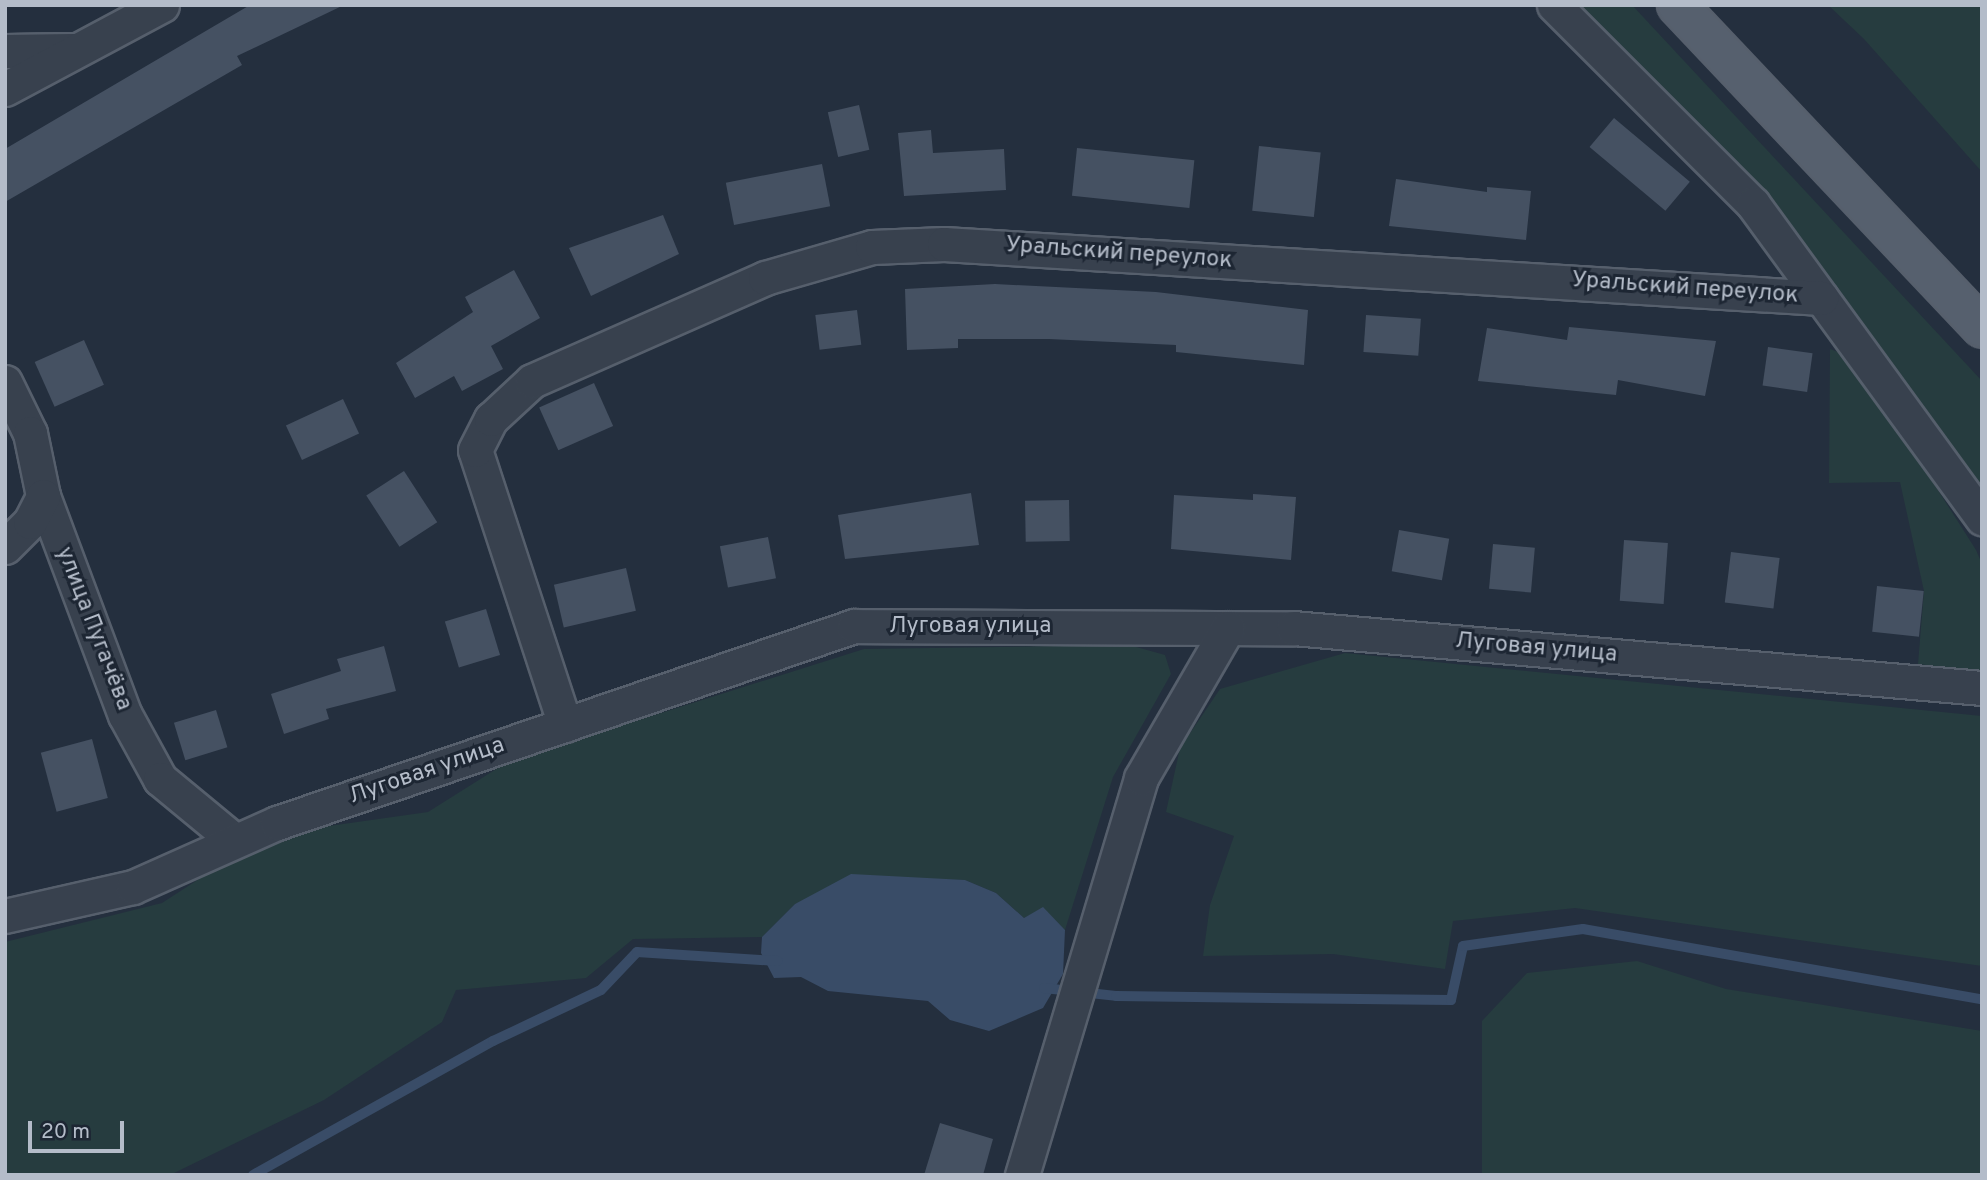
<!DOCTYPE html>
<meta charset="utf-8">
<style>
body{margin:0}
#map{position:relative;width:1987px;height:1180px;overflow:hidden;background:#242f3e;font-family:Overpass,sans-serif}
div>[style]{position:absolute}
.green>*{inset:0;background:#263c3f}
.water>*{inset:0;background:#394c67}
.stream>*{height:10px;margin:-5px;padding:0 5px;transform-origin:5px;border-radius:5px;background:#394c67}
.building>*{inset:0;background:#455162;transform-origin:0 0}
.roads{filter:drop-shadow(2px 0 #565f6c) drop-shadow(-2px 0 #565f6c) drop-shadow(0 2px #565f6c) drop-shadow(0 -2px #565f6c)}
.minor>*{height:33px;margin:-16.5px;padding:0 16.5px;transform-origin:16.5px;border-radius:16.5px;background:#38414e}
.major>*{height:38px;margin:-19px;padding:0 19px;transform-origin:19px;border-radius:19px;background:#56606e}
span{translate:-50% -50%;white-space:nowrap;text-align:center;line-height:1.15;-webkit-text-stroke:6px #1d2633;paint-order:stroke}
.street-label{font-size:23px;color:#b4bcc9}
.frame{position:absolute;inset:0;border:7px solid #b4bcc9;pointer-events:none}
.scale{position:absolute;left:28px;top:1121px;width:96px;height:32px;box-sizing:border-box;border:4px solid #b4bcc9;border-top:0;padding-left:9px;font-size:21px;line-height:24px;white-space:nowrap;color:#b4bcc9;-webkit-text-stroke:5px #1d2633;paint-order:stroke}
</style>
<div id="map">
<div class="green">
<i style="clip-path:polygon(1571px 5px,1632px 5px,1982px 381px,1982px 486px,1866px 336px)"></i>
<i style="clip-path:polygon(1828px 5px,1982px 5px,1982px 172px,1864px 39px)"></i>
<i style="clip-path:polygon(1830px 349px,1854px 358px,1976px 550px,1982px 564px,1982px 672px,1918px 664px,1924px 591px,1900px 482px,1829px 483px)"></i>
<i style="clip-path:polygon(1129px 645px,1165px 655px,1171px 674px,1113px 777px,1065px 930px,1043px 908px,1024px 918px,996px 893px,965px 880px,919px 879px,795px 904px,762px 937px,633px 939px,586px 978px,456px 990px,442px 1022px,324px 1100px,170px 1175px,5px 1175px,5px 942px,162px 903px,239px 853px,322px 827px,428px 812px,509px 761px,864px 649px)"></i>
<i style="clip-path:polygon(1345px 653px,1982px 716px,1982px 966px,1575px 908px,1453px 921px,1445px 969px,1333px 954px,1203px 956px,1210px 905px,1234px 836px,1166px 812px,1180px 748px,1220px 689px)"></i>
<i style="clip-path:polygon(1637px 961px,1726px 989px,1982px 1031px,1982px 1175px,1482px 1175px,1482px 1021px,1527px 973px)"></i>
</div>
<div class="water">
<i style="clip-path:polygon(851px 874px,965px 880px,996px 893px,1024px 918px,1043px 907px,1065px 930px,1063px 974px,1043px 1008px,989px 1031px,950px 1020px,928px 1001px,828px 991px,801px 977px,774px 978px,761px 953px,762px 937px,795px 904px)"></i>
</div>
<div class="stream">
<i style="left:1044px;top:988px;width:72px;rotate:6.3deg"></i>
<i style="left:1116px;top:996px;width:335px;rotate:0.7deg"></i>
<i style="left:1451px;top:1000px;width:55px;rotate:-77.5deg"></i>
<i style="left:1463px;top:946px;width:121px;rotate:-8.1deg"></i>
<i style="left:1583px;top:929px;width:405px;rotate:10deg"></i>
<i style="left:253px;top:1175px;width:275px;rotate:-29.2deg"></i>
<i style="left:493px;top:1041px;width:119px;rotate:-25.3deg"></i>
<i style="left:601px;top:990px;width:52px;rotate:-46.5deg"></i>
<i style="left:637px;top:952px;width:141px;rotate:3.7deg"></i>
</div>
<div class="building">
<i style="clip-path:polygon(250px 5px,344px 5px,237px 56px,242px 65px,5px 202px,5px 149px)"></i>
<i style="left:859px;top:105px;width:46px;height:32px;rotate:77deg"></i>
<i style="left:1614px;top:118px;width:99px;height:38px;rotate:40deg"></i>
<i style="clip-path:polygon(931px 130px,933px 153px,1004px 149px,1006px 190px,904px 196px,898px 133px)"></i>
<i style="left:1259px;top:146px;width:62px;height:65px;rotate:6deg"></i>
<i style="left:1077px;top:148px;width:118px;height:48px;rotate:6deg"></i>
<i style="left:822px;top:164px;width:43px;height:98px;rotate:79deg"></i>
<i style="clip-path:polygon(1396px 179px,1487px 192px,1487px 187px,1531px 191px,1526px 240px,1389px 226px)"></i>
<i style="clip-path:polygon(663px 215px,679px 254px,591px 296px,569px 248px)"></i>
<i style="clip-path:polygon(514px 270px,540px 318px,491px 346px,503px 369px,462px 391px,454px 376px,415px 398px,396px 363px,473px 312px,465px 297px)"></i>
<i style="clip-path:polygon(995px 284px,1156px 292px,1308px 310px,1304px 365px,1176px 352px,1176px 345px,1049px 339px,958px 339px,958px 348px,907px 350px,905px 289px)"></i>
<i style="left:857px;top:310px;width:35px;height:42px;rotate:83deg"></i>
<i style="left:1366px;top:315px;width:55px;height:37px;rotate:4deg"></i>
<i style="clip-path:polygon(1569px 327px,1716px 341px,1705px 396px,1618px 380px,1616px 395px,1478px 381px,1487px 328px,1567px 340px)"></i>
<i style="left:84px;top:340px;width:49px;height:54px;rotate:66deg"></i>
<i style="left:1768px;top:347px;width:45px;height:39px;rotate:8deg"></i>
<i style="left:594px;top:383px;width:47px;height:60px;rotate:66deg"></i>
<i style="left:343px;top:399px;width:38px;height:63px;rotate:65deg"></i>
<i style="left:404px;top:471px;width:61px;height:45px;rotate:57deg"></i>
<i style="clip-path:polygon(971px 493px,979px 545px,845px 559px,838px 515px)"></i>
<i style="clip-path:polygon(1253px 494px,1296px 497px,1291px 560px,1171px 549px,1174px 495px,1253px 500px)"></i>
<i style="left:1069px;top:500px;width:41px;height:44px;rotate:89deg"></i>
<i style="left:1399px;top:530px;width:51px;height:42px;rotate:10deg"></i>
<i style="left:768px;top:537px;width:42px;height:49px;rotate:79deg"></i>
<i style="left:1624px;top:540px;width:44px;height:61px;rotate:4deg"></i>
<i style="left:1493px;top:544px;width:42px;height:45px;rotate:5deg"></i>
<i style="left:1731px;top:552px;width:49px;height:51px;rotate:7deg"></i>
<i style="left:626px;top:568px;width:44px;height:74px;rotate:77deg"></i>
<i style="left:1877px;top:586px;width:47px;height:46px;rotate:6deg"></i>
<i style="left:486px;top:609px;width:48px;height:43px;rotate:73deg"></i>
<i style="clip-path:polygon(384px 646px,396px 691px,326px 709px,329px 719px,284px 734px,271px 694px,341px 671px,337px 659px)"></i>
<i style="left:216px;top:710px;width:39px;height:44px;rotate:73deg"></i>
<i style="left:92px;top:739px;width:61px;height:53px;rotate:75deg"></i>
<i style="clip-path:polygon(940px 1123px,993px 1139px,983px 1175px,924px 1175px)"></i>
</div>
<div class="roads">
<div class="minor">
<i style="left:1554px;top:5px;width:281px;rotate:45deg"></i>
<i style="left:1753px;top:204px;width:389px;rotate:53.9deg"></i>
<i style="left:5px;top:51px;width:68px;rotate:-0.8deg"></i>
<i style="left:5px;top:89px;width:178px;rotate:-28.1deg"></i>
<i style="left:5px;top:382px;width:57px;rotate:63.9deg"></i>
<i style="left:30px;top:433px;width:64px;rotate:78.3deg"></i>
<i style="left:43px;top:496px;width:234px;rotate:69.5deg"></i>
<i style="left:125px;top:715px;width:73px;rotate:61.3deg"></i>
<i style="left:160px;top:779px;width:97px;rotate:39.6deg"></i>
<i style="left:5px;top:547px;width:35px;rotate:-45deg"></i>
<i style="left:30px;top:522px;width:29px;rotate:-63deg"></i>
<i style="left:565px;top:725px;width:289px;rotate:-108.1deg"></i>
<i style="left:475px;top:450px;width:35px;rotate:-63deg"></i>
<i style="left:491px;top:419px;width:56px;rotate:-42.8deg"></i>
<i style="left:532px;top:381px;width:255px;rotate:-23.8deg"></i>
<i style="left:765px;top:278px;width:111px;rotate:-16.2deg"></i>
<i style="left:872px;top:247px;width:72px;rotate:-2.4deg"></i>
<i style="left:944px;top:244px;width:879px;rotate:3.52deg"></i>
<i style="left:5px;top:916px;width:131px;rotate:-12.8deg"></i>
<i style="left:133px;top:887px;width:158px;rotate:-24deg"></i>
<i style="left:277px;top:823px;width:610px;rotate:-18.85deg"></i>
<i style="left:854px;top:626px;width:439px;rotate:0.3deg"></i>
<i style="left:1293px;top:628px;width:692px;rotate:4.98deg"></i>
<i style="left:1022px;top:1175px;width:414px;rotate:-73.3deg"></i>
<i style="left:1141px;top:778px;width:173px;rotate:-59.9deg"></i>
</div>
<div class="major">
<i style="left:1677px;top:5px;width:444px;rotate:46.6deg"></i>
</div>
</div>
<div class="street-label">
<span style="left:1119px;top:254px;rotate:4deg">Уральский переулок</span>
<span style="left:1685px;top:289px;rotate:4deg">Уральский переулок</span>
<span style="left:970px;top:627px">Луговая улица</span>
<span style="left:93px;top:629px;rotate:69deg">улица Пугачёва</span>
<span style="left:1536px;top:649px;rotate:5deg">Луговая улица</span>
<span style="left:427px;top:772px;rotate:-19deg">Луговая улица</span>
</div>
<div class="frame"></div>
<div class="scale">20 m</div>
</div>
